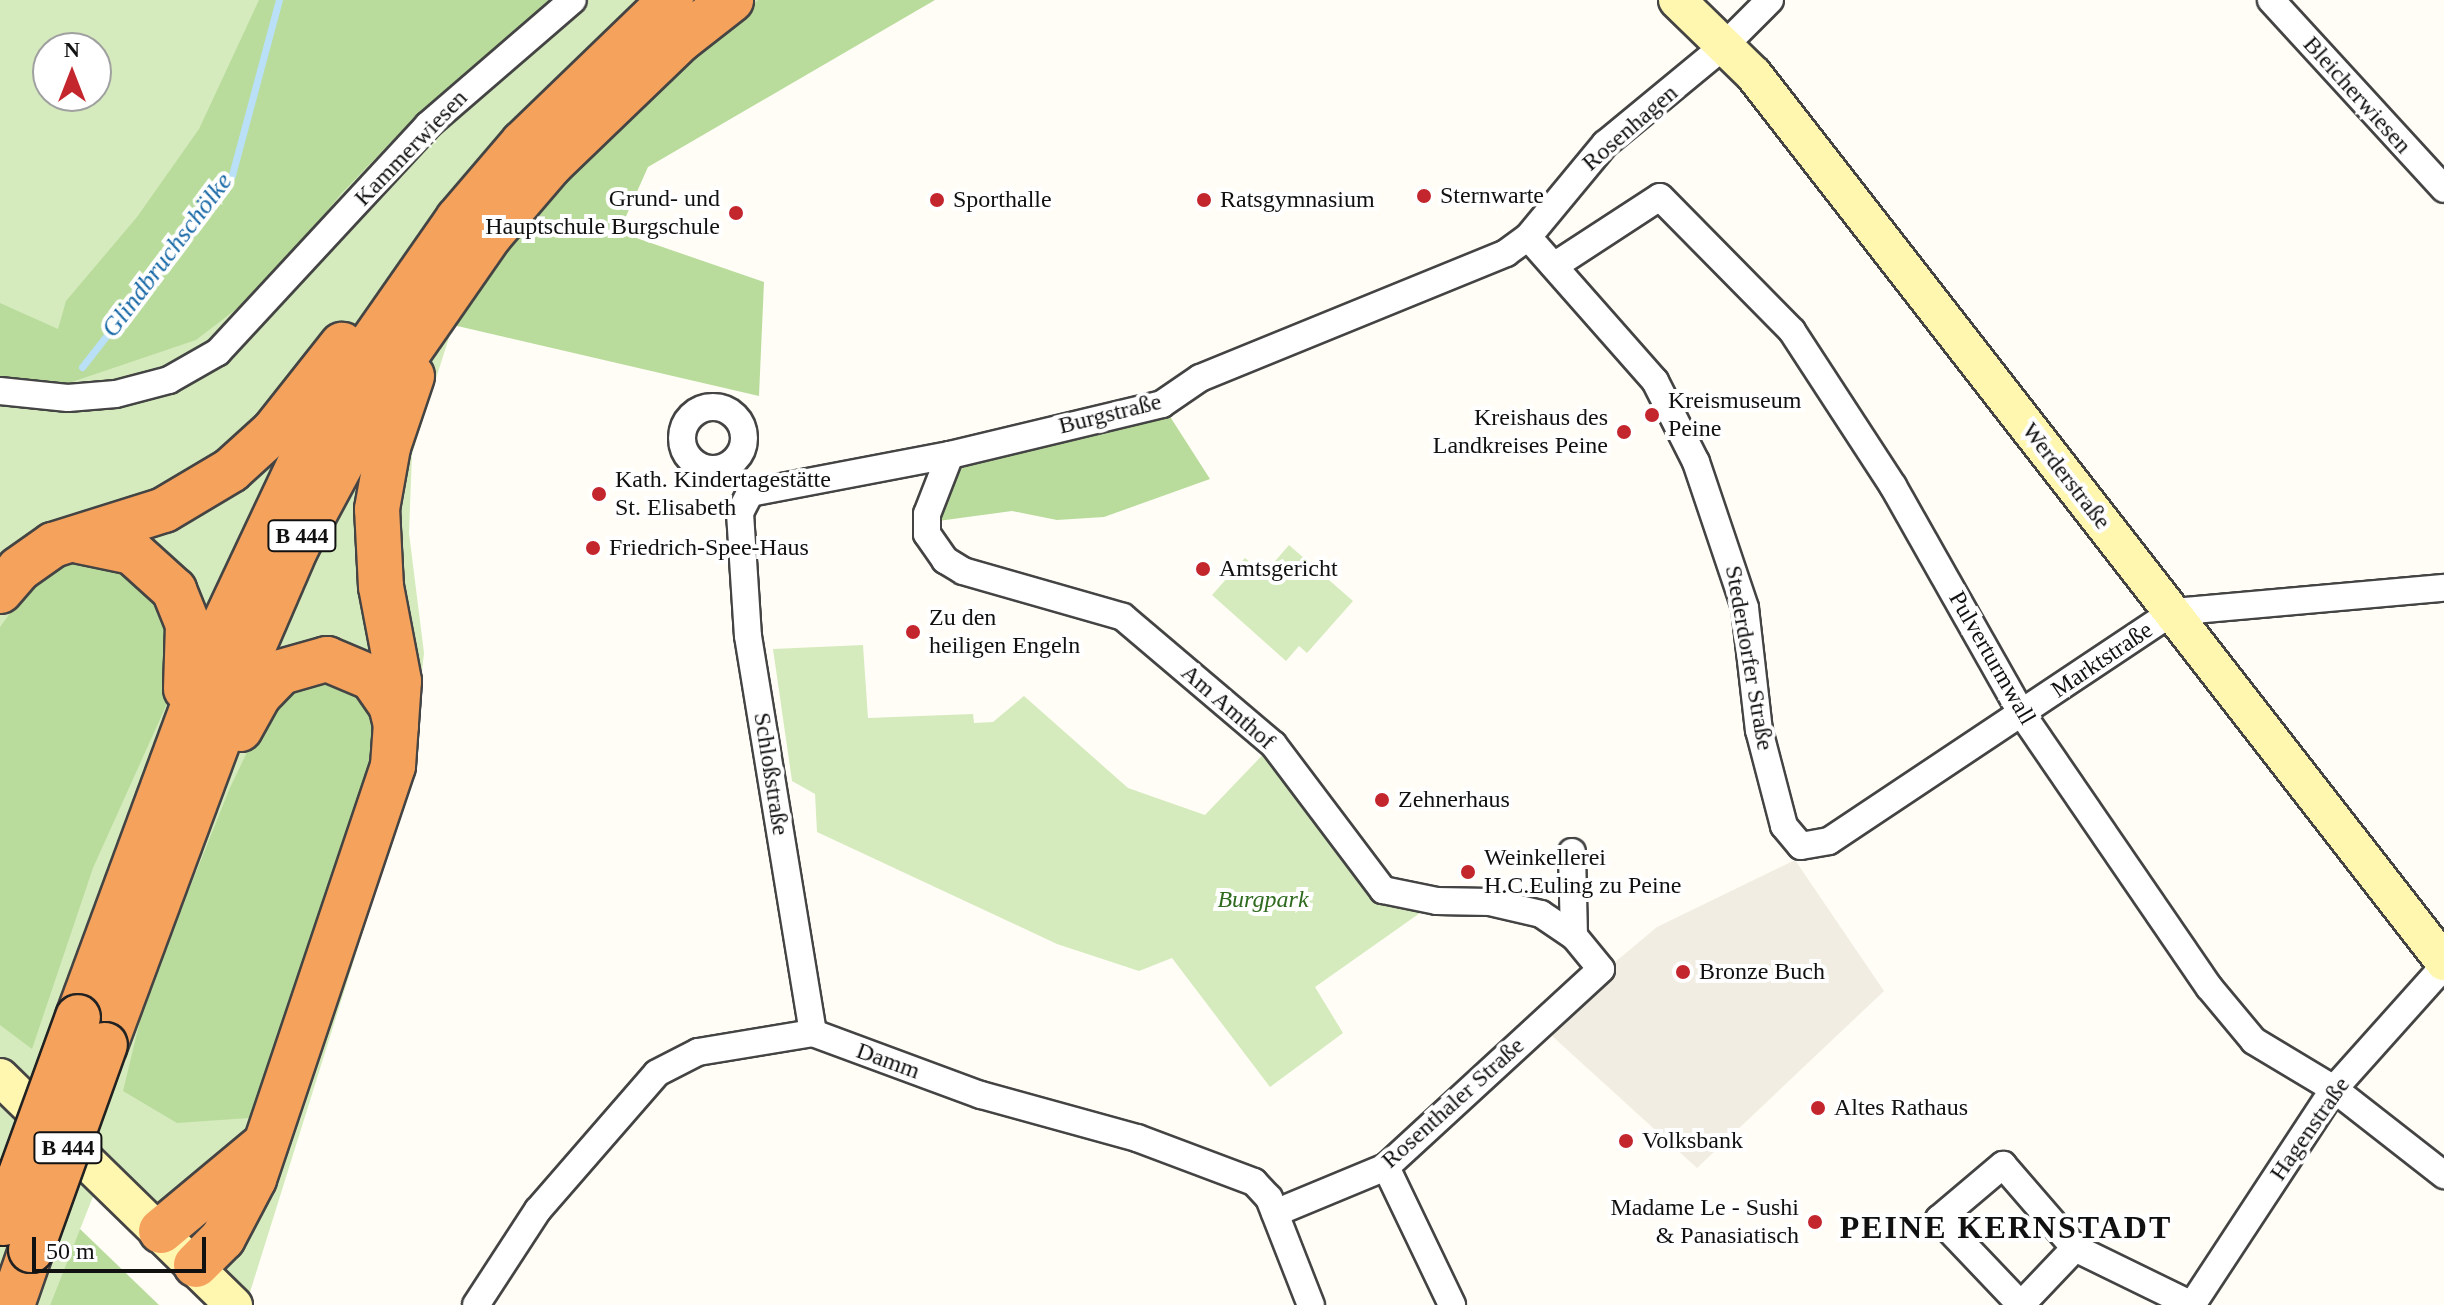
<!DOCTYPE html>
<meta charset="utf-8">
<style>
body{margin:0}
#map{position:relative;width:2444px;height:1305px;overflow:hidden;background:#fffdf5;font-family:"Times New Roman",serif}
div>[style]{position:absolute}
.green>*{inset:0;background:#d5ebbd}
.forest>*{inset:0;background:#b9dc9c}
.plaza>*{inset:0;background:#f1ede2}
.stream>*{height:7px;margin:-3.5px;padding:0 3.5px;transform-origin:3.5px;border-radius:3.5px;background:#b9e0f7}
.roads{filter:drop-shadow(2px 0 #444) drop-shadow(-2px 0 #444) drop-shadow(0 2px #444) drop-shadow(0 -2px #444)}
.street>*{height:26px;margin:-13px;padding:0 13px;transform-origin:13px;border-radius:13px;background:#fff}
.street>.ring{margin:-13px;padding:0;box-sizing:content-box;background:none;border:26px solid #fff;border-radius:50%}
.secondary>*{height:36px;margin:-18px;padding:0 18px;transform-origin:18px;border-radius:18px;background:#fff6b0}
.highway>*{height:44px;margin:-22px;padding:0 22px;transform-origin:22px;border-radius:22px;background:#f5a25d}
.bridges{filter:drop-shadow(2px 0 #222) drop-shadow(-2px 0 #222) drop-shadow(0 2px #222) drop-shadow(0 -2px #222)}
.highway-bridge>*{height:44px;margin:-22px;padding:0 22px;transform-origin:22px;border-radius:22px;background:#f5a25d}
.dots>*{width:22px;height:22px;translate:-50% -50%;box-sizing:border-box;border:4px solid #fff;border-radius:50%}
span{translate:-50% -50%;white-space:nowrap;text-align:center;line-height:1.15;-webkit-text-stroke:8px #fff;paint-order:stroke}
.shield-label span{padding:2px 6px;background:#fff;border:2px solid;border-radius:6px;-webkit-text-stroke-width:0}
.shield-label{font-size:22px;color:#111;font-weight:700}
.street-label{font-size:24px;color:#111}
.poi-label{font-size:24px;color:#111}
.left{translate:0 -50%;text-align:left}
.right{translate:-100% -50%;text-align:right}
.park-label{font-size:24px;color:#2f6b1f;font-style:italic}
.water-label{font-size:26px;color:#1768a6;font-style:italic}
.district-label{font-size:32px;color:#111;font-weight:700;letter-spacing:2px}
.north{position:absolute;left:32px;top:32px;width:80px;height:80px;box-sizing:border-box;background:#fff;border:2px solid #a0a0a0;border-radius:50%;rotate:0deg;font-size:22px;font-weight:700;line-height:32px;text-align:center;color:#111}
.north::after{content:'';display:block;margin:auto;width:28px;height:36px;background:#c4262e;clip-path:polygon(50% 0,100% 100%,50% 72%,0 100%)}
.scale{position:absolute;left:32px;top:1237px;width:174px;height:36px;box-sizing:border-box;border:4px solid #111;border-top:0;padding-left:10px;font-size:24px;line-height:28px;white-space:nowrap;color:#111;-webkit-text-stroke:6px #fff;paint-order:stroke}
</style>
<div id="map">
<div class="green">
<i style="clip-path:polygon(evenodd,0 0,455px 0,82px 343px,0 364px,0 0,48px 48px,96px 48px,96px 96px,48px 96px,48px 48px)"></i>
<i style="clip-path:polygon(559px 0,758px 0,619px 112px,453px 325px,412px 454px,409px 533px,424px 653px,410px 781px,246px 1305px,98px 1184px,50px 1305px,0 1305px,0 384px,273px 281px,341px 194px,423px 109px)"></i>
<i style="clip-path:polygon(1289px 545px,1353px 601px,1307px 653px,1299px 646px,1286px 661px,1212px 595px,1245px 558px,1264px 574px)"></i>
<i style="clip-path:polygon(863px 645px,868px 718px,973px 714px,974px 723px,993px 722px,1024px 696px,1128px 788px,1205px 815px,1273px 744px,1366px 870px,1437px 901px,1315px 987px,1343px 1033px,1270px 1087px,1172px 958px,1139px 971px,1057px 944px,817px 832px,815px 794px,792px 781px,773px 649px)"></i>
</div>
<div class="forest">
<i style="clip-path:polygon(259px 0,559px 0,423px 109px,341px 194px,273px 281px,196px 340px,51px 389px,0 384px,0 303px,58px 329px,66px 301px,137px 217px,199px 129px)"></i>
<i style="clip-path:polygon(758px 0,935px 0,648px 167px,619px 232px,764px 282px,759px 396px,453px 325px,525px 215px,619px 112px)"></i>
<i style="clip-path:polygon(1169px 415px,1210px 479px,1104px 517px,1057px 520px,1012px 511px,938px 521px,956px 464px)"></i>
<i style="clip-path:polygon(81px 552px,110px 555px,174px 616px,174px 688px,93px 868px,32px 1049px,0 1025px,0 627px,37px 576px)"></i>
<i style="clip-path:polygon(336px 680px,371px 699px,388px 727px,376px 803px,249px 1118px,177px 1123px,123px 1091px,145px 1000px,229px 790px,270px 704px,287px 688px)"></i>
<i style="clip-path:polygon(80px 1229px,159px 1305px,50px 1305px)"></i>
</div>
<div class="plaza">
<i style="clip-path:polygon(1795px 860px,1884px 991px,1697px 1168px,1540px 1025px,1657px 927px)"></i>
</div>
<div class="stream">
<i style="left:82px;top:367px;width:244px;rotate:-52deg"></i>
<i style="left:232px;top:175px;width:181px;rotate:-75deg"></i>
</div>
<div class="roads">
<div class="street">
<i style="left:2271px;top:0;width:256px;rotate:47.5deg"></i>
<i style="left:1528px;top:237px;width:192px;rotate:48.6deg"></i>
<i style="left:1655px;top:381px;width:91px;rotate:63.2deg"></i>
<i style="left:1696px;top:462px;width:154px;rotate:71.4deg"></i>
<i style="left:1745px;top:608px;width:123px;rotate:83.5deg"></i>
<i style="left:1759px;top:730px;width:99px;rotate:75.4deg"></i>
<i style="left:1784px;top:826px;width:26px;rotate:50deg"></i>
<i style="left:1801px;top:846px;width:28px;rotate:-10deg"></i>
<i style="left:1829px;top:841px;width:413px;rotate:-33.7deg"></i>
<i style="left:2173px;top:612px;width:272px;rotate:-5.1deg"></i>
<i style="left:1554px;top:266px;width:126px;rotate:-33.1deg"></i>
<i style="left:1660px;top:197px;width:188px;rotate:45.4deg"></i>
<i style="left:1792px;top:331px;width:185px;rotate:56.9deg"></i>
<i style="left:1893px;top:486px;width:262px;rotate:60.5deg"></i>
<i style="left:2022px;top:714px;width:331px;rotate:55.6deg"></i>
<i style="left:2209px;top:987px;width:70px;rotate:50.2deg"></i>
<i style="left:2254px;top:1041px;width:93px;rotate:31deg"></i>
<i style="left:2334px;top:1089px;width:140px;rotate:38deg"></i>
<i style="left:0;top:391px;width:68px;rotate:5.9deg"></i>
<i style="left:68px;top:398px;width:48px;rotate:-4.8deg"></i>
<i style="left:116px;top:394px;width:55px;rotate:-14.8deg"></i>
<i style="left:169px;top:380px;width:56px;rotate:-29.7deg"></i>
<i style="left:218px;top:352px;width:309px;rotate:-47.2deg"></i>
<i style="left:428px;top:125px;width:191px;rotate:-40.8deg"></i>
<i class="ring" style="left:682px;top:407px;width:36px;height:36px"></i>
<i style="left:950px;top:455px;width:63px;rotate:111.3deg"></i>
<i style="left:927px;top:514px;width:20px;rotate:90deg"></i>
<i style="left:927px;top:534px;width:32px;rotate:55deg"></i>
<i style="left:945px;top:560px;width:21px;rotate:31deg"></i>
<i style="left:963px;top:571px;width:166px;rotate:16deg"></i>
<i style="left:1123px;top:617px;width:197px;rotate:40.3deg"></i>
<i style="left:1273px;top:744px;width:183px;rotate:53deg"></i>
<i style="left:1383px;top:890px;width:55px;rotate:11.5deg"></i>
<i style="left:1437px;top:901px;width:53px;rotate:1.1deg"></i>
<i style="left:1490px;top:902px;width:52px;rotate:13.2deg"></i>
<i style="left:1541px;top:914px;width:40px;rotate:34deg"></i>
<i style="left:750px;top:493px;width:204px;rotate:-10.8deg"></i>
<i style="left:950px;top:455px;width:218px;rotate:-13.5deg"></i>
<i style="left:1162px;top:404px;width:46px;rotate:-34.4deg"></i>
<i style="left:1200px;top:378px;width:331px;rotate:-22.2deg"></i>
<i style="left:1506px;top:253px;width:27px;rotate:-36deg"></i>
<i style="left:1528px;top:237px;width:121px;rotate:-50.4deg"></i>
<i style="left:1605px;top:144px;width:154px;rotate:-39.5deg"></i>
<i style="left:1724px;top:46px;width:65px;rotate:-45deg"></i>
<i style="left:750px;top:493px;width:22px;rotate:117deg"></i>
<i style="left:740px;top:513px;width:123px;rotate:86.3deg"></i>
<i style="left:748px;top:636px;width:402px;rotate:80.7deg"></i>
<i style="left:1386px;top:1167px;width:153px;rotate:64.4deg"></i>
<i style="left:1275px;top:1213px;width:120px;rotate:-22.5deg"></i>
<i style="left:1386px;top:1167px;width:292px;rotate:-42.6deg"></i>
<i style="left:1601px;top:969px;width:43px;rotate:-129.3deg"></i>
<i style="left:1574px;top:936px;width:84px;rotate:-91.4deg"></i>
<i style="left:2075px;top:1248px;width:79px;rotate:133.5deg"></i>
<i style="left:2021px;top:1305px;width:119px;rotate:-133.6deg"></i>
<i style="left:1939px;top:1219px;width:84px;rotate:-40.2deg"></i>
<i style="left:2003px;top:1165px;width:110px;rotate:49.1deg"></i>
<i style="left:2075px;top:1248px;width:130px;rotate:26deg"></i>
<i style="left:476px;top:1305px;width:113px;rotate:-56.9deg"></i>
<i style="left:538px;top:1210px;width:181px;rotate:-49deg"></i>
<i style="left:657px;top:1073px;width:46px;rotate:-27.1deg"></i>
<i style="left:698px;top:1052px;width:117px;rotate:-9.4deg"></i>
<i style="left:813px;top:1033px;width:179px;rotate:20.3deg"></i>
<i style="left:981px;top:1095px;width:162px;rotate:15.4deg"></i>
<i style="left:1137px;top:1138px;width:125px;rotate:20.6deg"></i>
<i style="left:1254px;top:1182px;width:22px;rotate:47deg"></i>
<i style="left:1269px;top:1198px;width:115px;rotate:68.6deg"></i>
<i style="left:2192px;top:1305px;width:258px;rotate:-56.7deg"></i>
<i style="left:2334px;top:1089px;width:165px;rotate:-48.2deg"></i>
</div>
<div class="secondary">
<i style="left:1677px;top:0;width:107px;rotate:44.2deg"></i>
<i style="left:1754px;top:75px;width:1124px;rotate:52.12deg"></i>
<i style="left:0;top:1077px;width:327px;rotate:44.3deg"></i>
</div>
<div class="highway">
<i style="left:79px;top:541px;width:54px;rotate:11.7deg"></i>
<i style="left:132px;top:552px;width:57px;rotate:42.1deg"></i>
<i style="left:174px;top:590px;width:38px;rotate:68deg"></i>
<i style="left:188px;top:625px;width:64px;rotate:91.8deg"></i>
<i style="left:0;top:591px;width:29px;rotate:-49deg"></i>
<i style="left:19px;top:569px;width:42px;rotate:-35.2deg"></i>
<i style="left:53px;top:545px;width:116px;rotate:-17.5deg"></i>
<i style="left:164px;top:510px;width:78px;rotate:-30.8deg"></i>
<i style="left:231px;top:470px;width:58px;rotate:-42.2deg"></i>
<i style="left:274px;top:431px;width:110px;rotate:-51.7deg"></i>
<i style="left:240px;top:729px;width:38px;rotate:-61deg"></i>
<i style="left:258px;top:696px;width:33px;rotate:-46deg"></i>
<i style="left:281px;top:672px;width:48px;rotate:-15.8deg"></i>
<i style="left:327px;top:659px;width:49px;rotate:22.9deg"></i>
<i style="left:372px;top:678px;width:33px;rotate:55deg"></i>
<i style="left:391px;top:705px;width:21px;rotate:76deg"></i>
<i style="left:78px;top:1017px;width:407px;rotate:-69.7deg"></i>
<i style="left:219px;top:635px;width:195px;rotate:-64.8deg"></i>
<i style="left:302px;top:459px;width:101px;rotate:-60.4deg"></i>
<i style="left:352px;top:371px;width:185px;rotate:-55.1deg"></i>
<i style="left:458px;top:219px;width:100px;rotate:-49.5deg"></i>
<i style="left:523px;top:143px;width:206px;rotate:-44deg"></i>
<i style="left:105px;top:1045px;width:419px;rotate:-69.6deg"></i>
<i style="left:251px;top:652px;width:113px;rotate:-66.6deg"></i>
<i style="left:296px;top:548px;width:173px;rotate:-61.7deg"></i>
<i style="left:378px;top:396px;width:196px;rotate:-55.2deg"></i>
<i style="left:490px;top:235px;width:92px;rotate:-49.4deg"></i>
<i style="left:550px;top:165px;width:180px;rotate:-43.9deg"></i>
<i style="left:680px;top:40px;width:65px;rotate:-38.1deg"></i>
<i style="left:161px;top:1231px;width:136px;rotate:-39.9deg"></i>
<i style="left:196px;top:1265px;width:38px;rotate:-45deg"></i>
<i style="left:223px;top:1238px;width:67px;rotate:-62.3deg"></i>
<i style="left:254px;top:1179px;width:436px;rotate:-71.4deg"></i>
<i style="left:393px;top:766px;width:85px;rotate:-86deg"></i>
<i style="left:399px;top:681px;width:96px;rotate:-100.8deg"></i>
<i style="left:381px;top:587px;width:78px;rotate:-92.9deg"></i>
<i style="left:377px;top:509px;width:63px;rotate:-79.9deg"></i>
<i style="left:388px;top:447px;width:75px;rotate:-71.3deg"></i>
<i style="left:12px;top:1305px;width:58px;rotate:-70.9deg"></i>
</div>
</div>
<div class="bridges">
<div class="highway-bridge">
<i style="left:3px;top:1223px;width:219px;rotate:-70deg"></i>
<i style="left:31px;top:1250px;width:218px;rotate:-70.2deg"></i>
</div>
</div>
<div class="dots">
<i style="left:1424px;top:196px;background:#c4262e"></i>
<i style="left:937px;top:200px;background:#c4262e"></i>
<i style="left:1204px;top:200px;background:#c4262e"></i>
<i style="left:736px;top:213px;background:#c4262e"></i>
<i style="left:1652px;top:415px;background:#c4262e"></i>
<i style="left:1624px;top:432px;background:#c4262e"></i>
<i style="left:599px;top:494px;background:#c4262e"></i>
<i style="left:593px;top:548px;background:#c4262e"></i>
<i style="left:1203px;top:569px;background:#c4262e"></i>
<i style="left:913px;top:632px;background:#c4262e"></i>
<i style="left:1382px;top:800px;background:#c4262e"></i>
<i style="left:1468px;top:872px;background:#c4262e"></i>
<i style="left:1683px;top:972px;background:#c4262e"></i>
<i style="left:1818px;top:1108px;background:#c4262e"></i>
<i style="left:1626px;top:1141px;background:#c4262e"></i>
<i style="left:1815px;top:1222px;background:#c4262e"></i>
</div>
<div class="shield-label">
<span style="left:302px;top:536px">B 444</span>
<span style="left:68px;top:1148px">B 444</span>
</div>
<div class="street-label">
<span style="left:2357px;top:95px;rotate:48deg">Bleicherwiesen</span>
<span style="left:1630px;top:128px;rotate:-41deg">Rosenhagen</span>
<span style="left:411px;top:148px;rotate:-46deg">Kammerwiesen</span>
<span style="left:1110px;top:414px;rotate:-14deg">Burgstraße</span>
<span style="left:2066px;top:476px;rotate:52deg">Werderstraße</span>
<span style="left:1749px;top:658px;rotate:80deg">Stederdorfer Straße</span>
<span style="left:1992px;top:658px;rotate:60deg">Pulverturmwall</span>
<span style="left:2102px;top:660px;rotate:-34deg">Marktstraße</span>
<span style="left:1228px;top:707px;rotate:41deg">Am Amthof</span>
<span style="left:771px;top:774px;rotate:81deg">Schloßstraße</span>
<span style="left:888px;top:1061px;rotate:20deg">Damm</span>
<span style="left:1453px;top:1103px;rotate:-42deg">Rosenthaler Straße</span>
<span style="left:2310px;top:1129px;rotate:-55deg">Hagenstraße</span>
</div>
<div class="poi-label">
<span class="left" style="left:1440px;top:196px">Sternwarte</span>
<span class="right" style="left:720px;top:213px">Grund- und<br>Hauptschule Burgschule</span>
<span class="left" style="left:953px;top:200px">Sporthalle</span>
<span class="left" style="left:1220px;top:200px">Ratsgymnasium</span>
<span class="left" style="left:1668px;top:415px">Kreismuseum<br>Peine</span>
<span class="right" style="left:1608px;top:432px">Kreishaus des<br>Landkreises Peine</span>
<span class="left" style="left:615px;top:494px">Kath. Kindertagestätte<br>St. Elisabeth</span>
<span class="left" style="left:609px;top:548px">Friedrich-Spee-Haus</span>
<span class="left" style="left:1219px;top:569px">Amtsgericht</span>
<span class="left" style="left:929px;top:632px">Zu den<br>heiligen Engeln</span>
<span class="left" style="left:1398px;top:800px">Zehnerhaus</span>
<span class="left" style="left:1484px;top:872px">Weinkellerei<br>H.C.Euling zu Peine</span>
<span class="left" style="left:1699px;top:972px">Bronze Buch</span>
<span class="left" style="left:1834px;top:1108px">Altes Rathaus</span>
<span class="left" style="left:1642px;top:1141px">Volksbank</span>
<span class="right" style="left:1799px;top:1222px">Madame Le - Sushi<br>&amp; Panasiatisch</span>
</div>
<div class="park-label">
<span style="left:1263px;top:900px">Burgpark</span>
</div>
<div class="water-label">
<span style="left:167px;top:255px;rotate:-53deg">Glindbruchschölke</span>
</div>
<div class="district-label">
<span style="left:2006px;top:1227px">PEINE KERNSTADT</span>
</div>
<div class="north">N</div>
<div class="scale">50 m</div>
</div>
